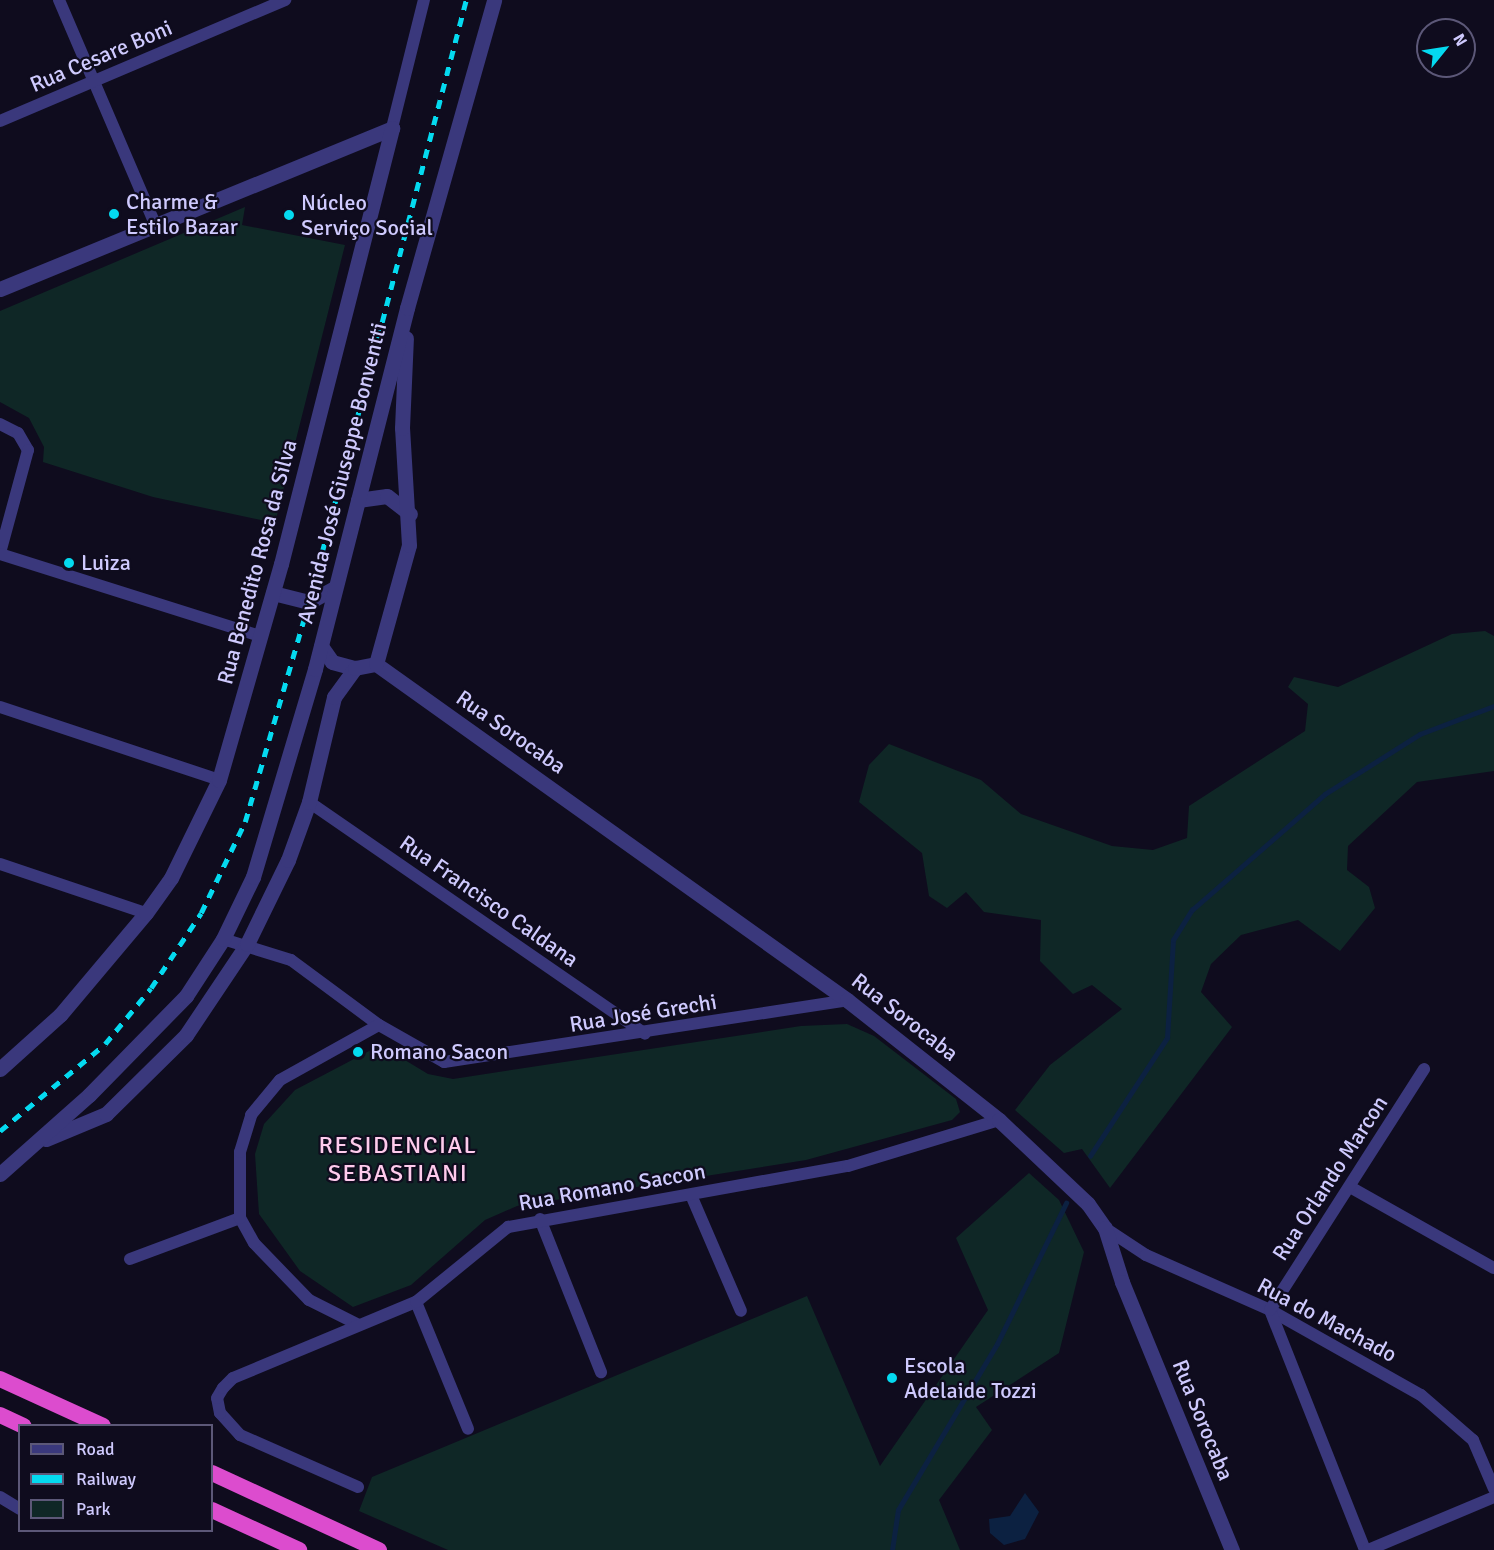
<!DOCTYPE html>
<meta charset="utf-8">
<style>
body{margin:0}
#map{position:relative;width:1494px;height:1550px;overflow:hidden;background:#0f0c1e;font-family:Signika,sans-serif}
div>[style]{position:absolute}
.green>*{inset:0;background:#0f2726}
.water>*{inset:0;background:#0c2141}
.stream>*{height:4.5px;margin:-2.25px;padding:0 2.25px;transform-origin:2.25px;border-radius:2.25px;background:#0c2141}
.minor>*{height:12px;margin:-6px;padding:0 6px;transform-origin:6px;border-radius:6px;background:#3a387c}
.tertiary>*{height:15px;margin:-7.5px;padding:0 7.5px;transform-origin:7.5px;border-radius:7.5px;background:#3a387c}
.trunk>*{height:16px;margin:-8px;padding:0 8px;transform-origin:8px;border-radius:8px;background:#dc4cce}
.rail>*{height:4.5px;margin-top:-2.25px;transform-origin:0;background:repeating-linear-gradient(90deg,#04daf0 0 9px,transparent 0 17px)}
.dots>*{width:16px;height:16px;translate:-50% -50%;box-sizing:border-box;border:3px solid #0f0c1e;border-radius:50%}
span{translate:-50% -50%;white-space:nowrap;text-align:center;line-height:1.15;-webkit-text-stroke:4.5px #0f0c1e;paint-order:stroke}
.street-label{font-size:22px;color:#cfcafe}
.poi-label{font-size:22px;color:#cfcafe}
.left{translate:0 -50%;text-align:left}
.neighbourhood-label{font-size:24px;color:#fecbec;letter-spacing:1.5px}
.legend{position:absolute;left:18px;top:1424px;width:195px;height:108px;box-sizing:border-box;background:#0f0c1e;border:2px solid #5c5878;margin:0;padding:8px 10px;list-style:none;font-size:18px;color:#cfcafe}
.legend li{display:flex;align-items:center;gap:12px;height:30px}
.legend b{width:30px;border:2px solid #5c5878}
.north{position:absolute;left:1416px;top:18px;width:60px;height:60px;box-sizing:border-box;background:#0f0c1e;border:2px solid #5c5878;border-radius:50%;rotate:60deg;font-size:16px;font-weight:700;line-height:24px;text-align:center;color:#cfcafe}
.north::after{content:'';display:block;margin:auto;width:21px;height:27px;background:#04daf0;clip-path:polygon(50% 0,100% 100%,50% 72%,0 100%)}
</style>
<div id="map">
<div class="green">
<i style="clip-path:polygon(245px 207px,242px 225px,345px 245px,275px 523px,153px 497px,43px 462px,44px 447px,29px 418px,0 402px,0 311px)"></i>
<i style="clip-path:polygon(1485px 631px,1494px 636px,1494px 771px,1417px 782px,1348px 846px,1347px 870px,1369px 887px,1375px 908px,1340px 951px,1298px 920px,1241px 935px,1211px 964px,1201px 992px,1232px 1027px,1110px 1188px,1082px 1149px,1064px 1153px,1015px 1110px,1050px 1065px,1122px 1009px,1092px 985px,1073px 994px,1040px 961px,1041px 920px,984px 912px,966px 892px,947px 908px,929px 896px,922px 853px,859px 802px,869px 765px,889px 744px,981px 780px,1021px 814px,1112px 846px,1153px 850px,1187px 838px,1189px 806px,1305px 731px,1308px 704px,1288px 687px,1294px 677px,1338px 687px,1452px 634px)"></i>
<i style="clip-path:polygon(847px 1024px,874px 1036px,956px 1099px,960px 1112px,952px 1120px,806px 1160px,517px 1206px,485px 1220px,411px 1285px,353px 1307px,300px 1271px,259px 1214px,255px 1154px,264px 1124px,295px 1090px,373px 1049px,385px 1048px,428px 1074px,453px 1079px,801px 1026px)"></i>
<i style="clip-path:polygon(1029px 1173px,1059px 1200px,1084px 1252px,1059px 1353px,976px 1407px,992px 1430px,939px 1500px,960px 1550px,448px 1550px,359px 1511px,372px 1477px,807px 1296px,880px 1466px,988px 1310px,956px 1238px)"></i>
</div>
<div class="water">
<i style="clip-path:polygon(1025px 1493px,1039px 1512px,1025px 1539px,1004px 1545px,990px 1533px,989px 1519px,1010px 1516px)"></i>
</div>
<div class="stream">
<i style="left:1090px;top:1156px;width:141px;rotate:-56.9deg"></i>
<i style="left:1167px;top:1038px;width:98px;rotate:-86.5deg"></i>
<i style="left:1173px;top:940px;width:36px;rotate:-58deg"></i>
<i style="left:1192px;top:910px;width:176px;rotate:-41.1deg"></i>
<i style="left:1325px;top:794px;width:112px;rotate:-32.3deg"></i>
<i style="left:1420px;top:734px;width:79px;rotate:-20.7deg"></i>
<i style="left:892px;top:1550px;width:40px;rotate:-81.5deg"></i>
<i style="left:898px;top:1510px;width:193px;rotate:-59.2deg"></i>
<i style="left:997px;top:1344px;width:157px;rotate:-63.9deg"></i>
</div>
<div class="minor">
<i style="left:59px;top:0;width:246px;rotate:66.8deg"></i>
<i style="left:0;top:121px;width:310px;rotate:-23deg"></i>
<i style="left:392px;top:128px;width:132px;rotate:-76deg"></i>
<i style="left:0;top:424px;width:20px;rotate:27deg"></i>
<i style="left:18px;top:433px;width:20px;rotate:60deg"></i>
<i style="left:28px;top:450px;width:107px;rotate:105.2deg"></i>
<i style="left:0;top:554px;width:273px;rotate:17.5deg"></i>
<i style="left:0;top:707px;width:231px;rotate:18.4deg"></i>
<i style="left:309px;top:802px;width:408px;rotate:34.6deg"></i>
<i style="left:0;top:864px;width:154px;rotate:18.6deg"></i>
<i style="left:223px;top:939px;width:71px;rotate:17.2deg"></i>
<i style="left:291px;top:960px;width:109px;rotate:36.5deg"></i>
<i style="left:379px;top:1025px;width:75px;rotate:29.6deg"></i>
<i style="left:444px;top:1062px;width:408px;rotate:-8.7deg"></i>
<i style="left:1350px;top:1187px;width:165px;rotate:29.4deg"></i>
<i style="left:691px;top:1195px;width:126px;rotate:66.7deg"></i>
<i style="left:540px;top:1219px;width:165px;rotate:68.3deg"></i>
<i style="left:1105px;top:1228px;width:49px;rotate:33.4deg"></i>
<i style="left:1146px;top:1255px;width:136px;rotate:23.9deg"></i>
<i style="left:1270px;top:1310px;width:173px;rotate:29.4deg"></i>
<i style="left:1421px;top:1395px;width:69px;rotate:40.9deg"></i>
<i style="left:1473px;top:1440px;width:53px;rotate:66.8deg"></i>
<i style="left:130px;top:1259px;width:117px;rotate:-20.4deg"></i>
<i style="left:416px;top:1302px;width:137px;rotate:67.7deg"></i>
<i style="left:359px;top:1325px;width:56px;rotate:-153.4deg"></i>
<i style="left:309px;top:1300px;width:79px;rotate:-134deg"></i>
<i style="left:254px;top:1243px;width:29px;rotate:-119deg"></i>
<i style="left:240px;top:1218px;width:66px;rotate:-90deg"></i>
<i style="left:240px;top:1152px;width:39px;rotate:-73deg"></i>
<i style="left:251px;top:1115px;width:45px;rotate:-50.4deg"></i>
<i style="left:280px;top:1080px;width:113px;rotate:-29.1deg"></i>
<i style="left:358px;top:1487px;width:129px;rotate:-156.2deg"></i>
<i style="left:240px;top:1435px;width:30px;rotate:-132deg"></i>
<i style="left:220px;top:1413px;width:15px;rotate:-101deg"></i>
<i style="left:217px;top:1398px;width:12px;rotate:-59deg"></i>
<i style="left:223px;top:1388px;width:14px;rotate:-45deg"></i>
<i style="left:233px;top:1378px;width:198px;rotate:-22.6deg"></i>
<i style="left:416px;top:1302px;width:119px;rotate:-39.2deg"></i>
<i style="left:508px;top:1227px;width:345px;rotate:-10.2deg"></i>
<i style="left:848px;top:1166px;width:158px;rotate:-16.9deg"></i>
<i style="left:0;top:1497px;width:23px;rotate:31deg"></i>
<i style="left:1365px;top:1550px;width:258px;rotate:-111.6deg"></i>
<i style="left:1270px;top:1310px;width:286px;rotate:-57.4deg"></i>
<i style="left:1368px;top:1550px;width:137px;rotate:-22.8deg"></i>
</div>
<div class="tertiary">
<i style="left:0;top:289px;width:424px;rotate:-22.3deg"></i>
<i style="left:358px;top:500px;width:29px;rotate:-8deg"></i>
<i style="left:387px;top:496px;width:29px;rotate:38deg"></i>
<i style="left:273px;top:593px;width:37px;rotate:14deg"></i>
<i style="left:309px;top:602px;width:29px;rotate:-29deg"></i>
<i style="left:321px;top:646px;width:19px;rotate:55deg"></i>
<i style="left:332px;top:662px;width:24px;rotate:15deg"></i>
<i style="left:376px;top:664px;width:579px;rotate:35.5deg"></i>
<i style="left:847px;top:1000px;width:194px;rotate:38.3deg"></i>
<i style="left:999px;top:1120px;width:122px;rotate:43.3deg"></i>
<i style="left:1088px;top:1204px;width:29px;rotate:55deg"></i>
<i style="left:1105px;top:1228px;width:57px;rotate:72.5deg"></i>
<i style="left:1122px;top:1282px;width:290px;rotate:67.7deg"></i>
<i style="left:0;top:1069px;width:81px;rotate:-42deg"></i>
<i style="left:60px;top:1015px;width:133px;rotate:-49.9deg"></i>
<i style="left:146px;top:913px;width:43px;rotate:-54.5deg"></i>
<i style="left:171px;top:878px;width:109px;rotate:-63.9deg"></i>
<i style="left:219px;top:780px;width:225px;rotate:-74deg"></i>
<i style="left:281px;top:564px;width:450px;rotate:-75.7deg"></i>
<i style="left:46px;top:1139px;width:65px;rotate:-22.6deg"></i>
<i style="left:106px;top:1114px;width:112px;rotate:-44.6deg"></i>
<i style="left:186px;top:1035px;width:110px;rotate:-56.2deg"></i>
<i style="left:247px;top:944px;width:93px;rotate:-64deg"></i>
<i style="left:288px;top:860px;width:62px;rotate:-70.1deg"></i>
<i style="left:309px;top:802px;width:108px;rotate:-76.6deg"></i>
<i style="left:334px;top:697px;width:36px;rotate:-54deg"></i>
<i style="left:355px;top:668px;width:21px;rotate:-11deg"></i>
<i style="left:376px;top:664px;width:123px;rotate:-74.5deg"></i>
<i style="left:409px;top:545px;width:117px;rotate:-93.4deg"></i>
<i style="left:402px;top:428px;width:90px;rotate:-87.5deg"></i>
<i style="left:0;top:1174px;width:119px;rotate:-41.6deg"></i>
<i style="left:89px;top:1095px;width:139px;rotate:-45.6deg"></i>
<i style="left:186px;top:996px;width:68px;rotate:-57deg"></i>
<i style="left:223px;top:939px;width:69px;rotate:-64.2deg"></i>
<i style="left:253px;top:877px;width:217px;rotate:-73.4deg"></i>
<i style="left:315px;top:669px;width:373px;rotate:-75.7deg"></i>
<i style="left:407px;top:308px;width:320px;rotate:-74.2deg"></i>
</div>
<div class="trunk">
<i style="left:0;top:1379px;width:113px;rotate:24.5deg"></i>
<i style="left:0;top:1415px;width:26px;rotate:25deg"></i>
<i style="left:212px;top:1473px;width:184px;rotate:24.8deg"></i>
<i style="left:212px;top:1510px;width:96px;rotate:24.7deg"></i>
</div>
<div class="rail">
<i style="left:0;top:1131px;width:136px;rotate:-39.6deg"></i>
<i style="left:105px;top:1044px;width:72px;rotate:-50.6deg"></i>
<i style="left:151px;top:988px;width:90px;rotate:-56.3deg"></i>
<i style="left:201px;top:913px;width:101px;rotate:-64.2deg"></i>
<i style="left:245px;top:822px;width:229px;rotate:-73.8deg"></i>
<i style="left:309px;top:602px;width:622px;rotate:-75.38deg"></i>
</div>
<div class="dots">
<i style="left:114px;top:214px;background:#04daf0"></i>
<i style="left:289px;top:215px;background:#04daf0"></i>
<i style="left:69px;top:563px;background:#04daf0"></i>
<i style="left:358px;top:1052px;background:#04daf0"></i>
<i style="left:892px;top:1378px;background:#04daf0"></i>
</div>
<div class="street-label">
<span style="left:101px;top:56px;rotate:-23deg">Rua Cesare Boni</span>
<span style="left:342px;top:473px;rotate:-76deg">Avenida José Giuseppe Bonventti</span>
<span style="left:257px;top:562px;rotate:-75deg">Rua Benedito Rosa da Silva</span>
<span style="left:511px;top:732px;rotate:35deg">Rua Sorocaba</span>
<span style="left:489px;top:901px;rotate:35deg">Rua Francisco Caldana</span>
<span style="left:643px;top:1013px;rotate:-9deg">Rua José Grechi</span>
<span style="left:905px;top:1017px;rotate:38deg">Rua Sorocaba</span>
<span style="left:1330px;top:1178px;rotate:-57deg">Rua Orlando Marcon</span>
<span style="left:612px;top:1187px;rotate:-10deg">Rua Romano Saccon</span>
<span style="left:1327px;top:1320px;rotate:28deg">Rua do Machado</span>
<span style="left:1203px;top:1420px;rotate:68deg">Rua Sorocaba</span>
</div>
<div class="poi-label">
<span class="left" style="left:126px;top:214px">Charme &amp;<br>Estilo Bazar</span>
<span class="left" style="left:301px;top:215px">Núcleo<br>Serviço Social</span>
<span class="left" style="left:81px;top:563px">Luiza</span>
<span class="left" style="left:370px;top:1052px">Romano Sacon</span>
<span class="left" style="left:904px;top:1378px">Escola<br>Adelaide Tozzi</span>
</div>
<div class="neighbourhood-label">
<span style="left:398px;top:1160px">RESIDENCIAL<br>SEBASTIANI</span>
</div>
<ul class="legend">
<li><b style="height:8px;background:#3a387c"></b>Road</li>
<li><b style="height:8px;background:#04daf0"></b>Railway</li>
<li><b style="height:16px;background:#0f2726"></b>Park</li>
</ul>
<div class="north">N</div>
</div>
